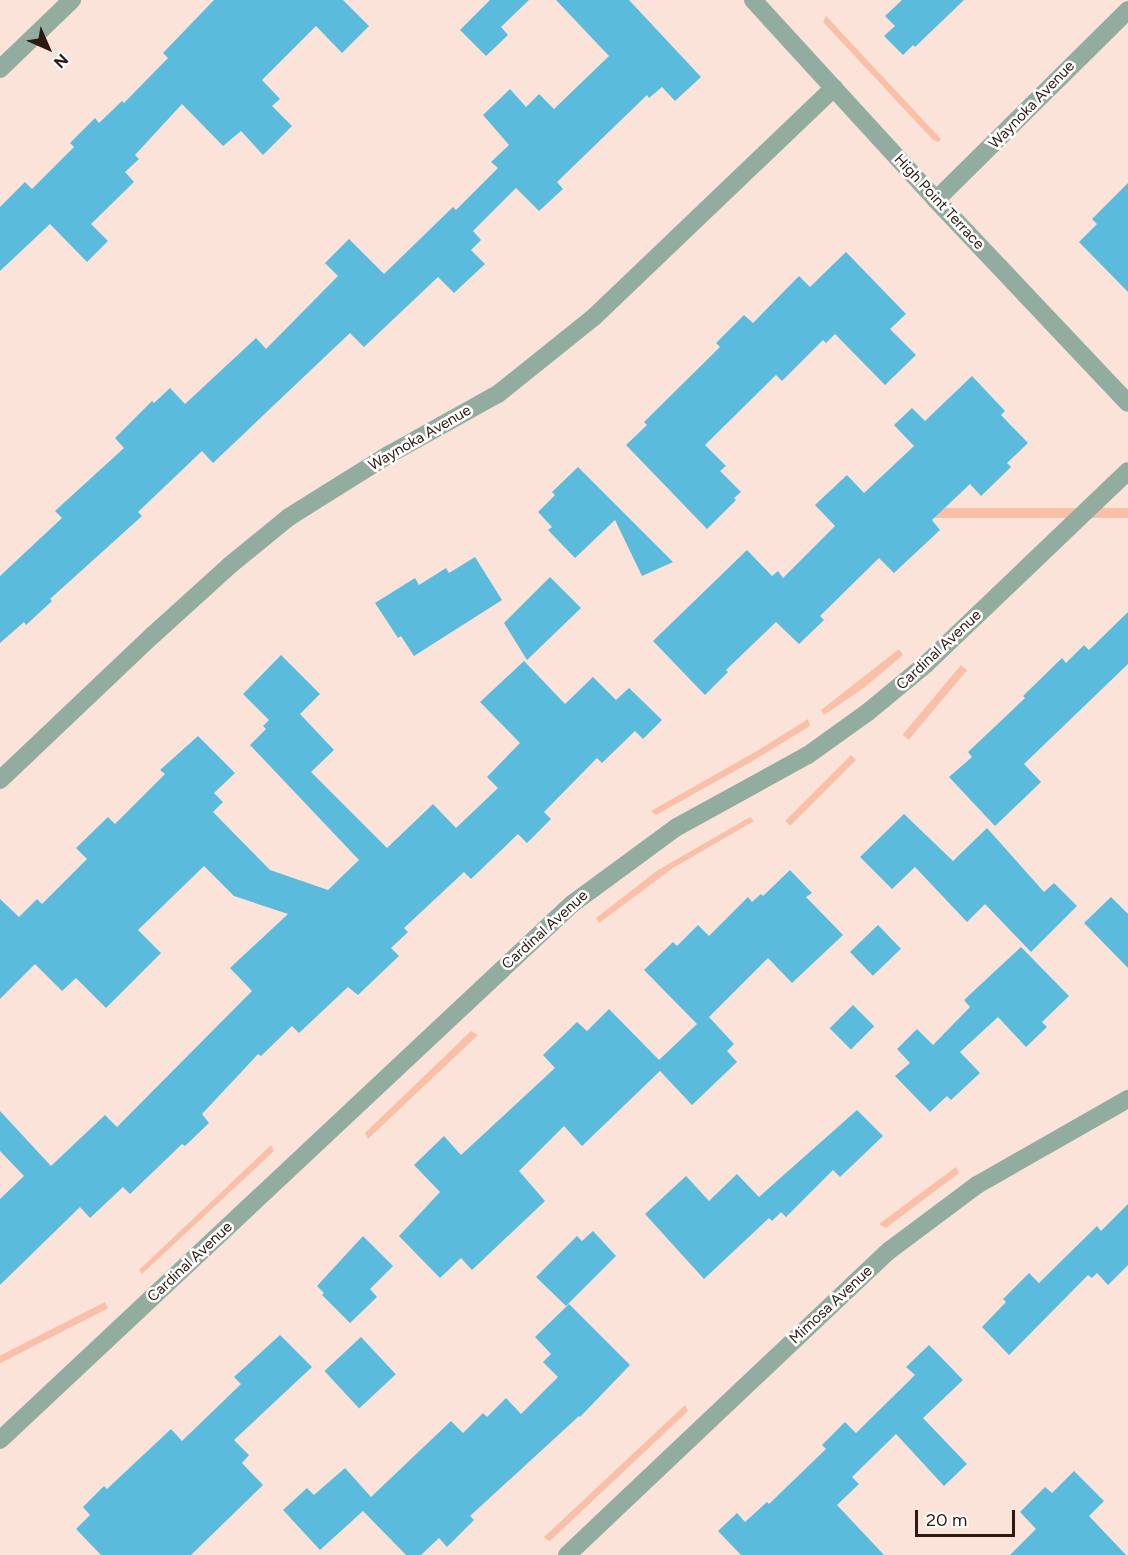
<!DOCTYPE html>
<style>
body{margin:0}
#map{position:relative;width:1128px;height:1555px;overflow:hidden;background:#fbe3d9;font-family:Figtree,sans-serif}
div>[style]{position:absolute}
.green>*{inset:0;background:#fac0a7;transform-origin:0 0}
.building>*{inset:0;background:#5bbbdd;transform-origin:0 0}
.minor>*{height:18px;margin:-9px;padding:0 9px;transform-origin:9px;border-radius:9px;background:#93aca0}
.tertiary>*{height:18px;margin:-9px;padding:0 9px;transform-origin:9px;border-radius:9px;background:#93aca0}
span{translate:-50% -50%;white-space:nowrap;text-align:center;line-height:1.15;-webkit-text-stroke:5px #fff;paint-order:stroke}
.street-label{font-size:15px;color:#2e1a10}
.north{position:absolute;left:18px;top:18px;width:60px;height:60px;-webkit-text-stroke:4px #fff;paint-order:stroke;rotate:135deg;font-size:16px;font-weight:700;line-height:24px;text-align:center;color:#2e1a10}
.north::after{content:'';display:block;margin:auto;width:21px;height:27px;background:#2e1a10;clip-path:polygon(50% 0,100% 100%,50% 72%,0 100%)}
.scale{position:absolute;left:915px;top:1510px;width:100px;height:27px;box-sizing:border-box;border:3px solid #2e1a10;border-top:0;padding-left:8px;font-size:18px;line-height:21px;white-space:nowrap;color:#2e1a10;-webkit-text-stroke:4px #fff;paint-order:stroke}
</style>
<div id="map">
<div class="green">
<i style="clip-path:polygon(826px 16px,941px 139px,938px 142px,933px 140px,823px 22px)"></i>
<i style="left:1128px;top:508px;width:10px;height:210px;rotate:90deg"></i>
<i style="clip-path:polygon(899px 649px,903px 655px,865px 687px,824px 715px,821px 710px)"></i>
<i style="left:961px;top:665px;width:8px;height:91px;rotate:40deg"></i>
<i style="clip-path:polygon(808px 719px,810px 726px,751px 762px,656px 815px,651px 811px,755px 752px)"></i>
<i style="left:851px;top:755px;width:7px;height:93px;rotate:45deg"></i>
<i style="clip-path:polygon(750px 817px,754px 821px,673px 868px,599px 923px,596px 918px,658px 870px)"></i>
<i style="clip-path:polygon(471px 1031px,478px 1035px,368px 1139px,365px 1133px)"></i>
<i style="clip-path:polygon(271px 1145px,274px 1151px,142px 1274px,139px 1270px)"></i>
<i style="clip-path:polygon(956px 1167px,959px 1173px,886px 1228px,879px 1224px)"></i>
<i style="left:105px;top:1302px;width:7px;height:144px;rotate:63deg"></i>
<i style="clip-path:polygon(685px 1405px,688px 1411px,550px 1541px,547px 1540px,544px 1537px)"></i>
</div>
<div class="building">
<i style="clip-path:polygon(214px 0,343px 0,369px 26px,342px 53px,316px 26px,262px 80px,280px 99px,272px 106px,292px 126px,263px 155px,241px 131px,223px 146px,182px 104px,135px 155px,139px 159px,125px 172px,134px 182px,91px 224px,108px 241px,87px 262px,50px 224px,0 271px,0 207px,25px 182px,32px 189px,74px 147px,70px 143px,95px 118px,99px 123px,122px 101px,124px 103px,168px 58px,163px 53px)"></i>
<i style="clip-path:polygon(490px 0,529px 0,501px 27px,508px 35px,486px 56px,460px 30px)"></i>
<i style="clip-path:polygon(556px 0,629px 0,701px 77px,675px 101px,662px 87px,649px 98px,647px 95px,557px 182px,563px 189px,539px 211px,516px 188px,473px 231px,481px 240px,471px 250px,485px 264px,454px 293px,438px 277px,364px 347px,350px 333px,213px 463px,202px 451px,138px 512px,142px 516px,50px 599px,52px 601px,26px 625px,24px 622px,0 643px,0 576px,62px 518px,55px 511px,124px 448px,115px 438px,152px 401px,154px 403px,170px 388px,185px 404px,256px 338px,266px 349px,338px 276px,325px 263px,349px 239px,384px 274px,453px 207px,456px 210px,498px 168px,491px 162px,509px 145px,483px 115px,510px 89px,526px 107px,539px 94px,554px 109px,609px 56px)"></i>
<i style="clip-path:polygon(902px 0,964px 0,915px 47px,913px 45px,903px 55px,884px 36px,895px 26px,885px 16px)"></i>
<i style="clip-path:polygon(1128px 183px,1128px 292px,1079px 242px,1097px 224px,1092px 219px)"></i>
<i style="clip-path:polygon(846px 252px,906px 314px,890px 329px,916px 355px,885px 385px,835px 334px,826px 343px,823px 340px,782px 381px,776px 375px,705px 445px,726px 466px,720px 471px,741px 492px,734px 498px,736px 500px,707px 529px,626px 445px,647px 425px,644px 422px,720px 347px,716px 343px,744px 315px,753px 323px,799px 276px,810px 287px)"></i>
<i style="clip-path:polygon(972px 376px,1005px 411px,1001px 415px,1028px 443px,1007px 463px,1011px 467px,981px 496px,970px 484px,932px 520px,940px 530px,894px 573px,879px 558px,820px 616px,824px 620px,799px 644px,776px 622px,726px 670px,728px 672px,705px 695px,653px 641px,747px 550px,772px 576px,778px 571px,783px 578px,835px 526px,815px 505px,847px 475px,864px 493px,914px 446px,894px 425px,912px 408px,925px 421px)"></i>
<i style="clip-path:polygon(578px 467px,673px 562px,642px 576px,615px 520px,575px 558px,548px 530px,552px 527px,538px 512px,555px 495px,552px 492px)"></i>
<i style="clip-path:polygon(475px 557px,502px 600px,414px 656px,401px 636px,398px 638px,375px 603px,415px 578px,419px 585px,446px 568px,449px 573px)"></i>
<i style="clip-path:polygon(550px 577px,581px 608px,527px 660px,504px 623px)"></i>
<i style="clip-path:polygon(1128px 612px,1128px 664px,1024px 764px,1041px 782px,995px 826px,949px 777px,972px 757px,968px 752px,1025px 698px,1023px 696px,1062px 658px,1066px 663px,1084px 645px,1089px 650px)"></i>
<i style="clip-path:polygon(281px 655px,320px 694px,300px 714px,334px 750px,311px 772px,387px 848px,433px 804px,456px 828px,498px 788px,487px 777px,520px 743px,480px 702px,524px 661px,565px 704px,593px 677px,616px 700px,629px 688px,662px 720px,643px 739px,635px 731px,602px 763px,597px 758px,544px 812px,551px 819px,527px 843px,518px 834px,471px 879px,464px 872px,404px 928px,408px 932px,391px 948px,399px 956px,358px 995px,348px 987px,299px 1033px,292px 1026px,261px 1056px,258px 1054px,202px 1114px,209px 1123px,185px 1146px,182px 1144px,130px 1194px,123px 1187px,90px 1218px,80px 1207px,0 1285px,0 1199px,24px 1176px,0 1151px,0 1111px,51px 1166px,105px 1115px,117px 1127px,252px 991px,230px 968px,288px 914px,234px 896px,204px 866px,138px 930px,161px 953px,106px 1008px,76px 978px,62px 991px,35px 964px,0 999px,0 899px,19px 917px,37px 899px,42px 904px,87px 859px,76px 848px,108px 817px,115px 824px,165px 774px,160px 770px,198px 736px,235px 773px,214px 793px,223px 802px,213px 812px,270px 870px,328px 890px,359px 860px,250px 745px,266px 729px,263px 726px,269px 720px,243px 694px)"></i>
<i style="clip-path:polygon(904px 814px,953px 861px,987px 828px,1044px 892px,1054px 883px,1077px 906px,1031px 952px,985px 904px,967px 922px,915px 867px,892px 889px,860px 857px)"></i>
<i style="clip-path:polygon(790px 870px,812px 893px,806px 897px,843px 935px,792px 983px,768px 958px,709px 1017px,734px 1044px,727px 1051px,737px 1062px,692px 1105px,660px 1071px,582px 1146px,564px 1126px,519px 1171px,545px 1201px,472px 1270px,461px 1258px,440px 1278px,399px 1236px,440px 1192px,414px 1165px,444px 1136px,461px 1155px,555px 1068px,543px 1055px,577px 1022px,587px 1031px,609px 1009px,659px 1060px,697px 1024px,644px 970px,673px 942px,677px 946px,698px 925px,709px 936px,748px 897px,752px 902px,761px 894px,763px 896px)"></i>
<i style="clip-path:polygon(1111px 897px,1128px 914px,1128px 968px,1084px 923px)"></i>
<i style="left:878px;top:925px;width:33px;height:39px;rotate:46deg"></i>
<i style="clip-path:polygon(1021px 947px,1069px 996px,1042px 1022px,1047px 1027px,1026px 1047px,998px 1017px,960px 1052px,980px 1073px,951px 1100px,947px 1096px,930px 1112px,895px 1076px,910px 1063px,897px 1049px,917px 1029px,933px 1045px,970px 1007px,964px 1000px)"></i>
<i style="left:853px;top:1005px;width:30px;height:33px;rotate:45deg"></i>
<i style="clip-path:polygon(857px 1110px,883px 1136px,840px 1177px,833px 1170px,786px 1217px,781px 1212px,772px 1221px,769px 1218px,704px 1279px,645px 1214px,686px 1176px,709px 1201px,737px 1174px,759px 1197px)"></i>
<i style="clip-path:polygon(1128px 1204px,1128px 1265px,1108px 1285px,1097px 1273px,1092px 1278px,1088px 1275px,1009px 1355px,982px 1327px,1006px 1302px,1003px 1299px,1029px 1273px,1039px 1283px,1097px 1226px,1101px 1231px)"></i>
<i style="clip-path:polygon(593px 1231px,616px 1256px,566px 1306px,536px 1277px,577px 1236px,582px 1241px)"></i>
<i style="clip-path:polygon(363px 1236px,393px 1266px,370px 1289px,377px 1297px,350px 1323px,322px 1295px,324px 1293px,317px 1286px)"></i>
<i style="clip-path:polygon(569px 1304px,630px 1365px,580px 1417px,579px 1416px,470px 1516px,474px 1520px,447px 1547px,439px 1538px,421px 1555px,406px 1555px,363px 1511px,320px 1550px,283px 1510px,307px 1488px,314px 1495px,345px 1468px,371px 1497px,451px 1421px,463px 1433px,483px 1413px,487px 1417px,506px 1398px,521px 1414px,558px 1377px,543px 1362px,551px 1354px,535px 1337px)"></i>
<i style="clip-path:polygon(280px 1335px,312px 1367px,234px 1440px,249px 1455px,242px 1463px,263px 1485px,191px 1555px,101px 1555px,76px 1529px,90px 1515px,83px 1507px,104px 1486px,107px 1489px,171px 1429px,182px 1441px,241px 1384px,234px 1377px)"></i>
<i style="left:361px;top:1337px;width:51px;height:50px;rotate:47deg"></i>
<i style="clip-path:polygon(929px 1345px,963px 1380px,923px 1418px,967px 1464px,944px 1486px,896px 1434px,852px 1477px,859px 1484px,837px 1505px,884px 1555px,741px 1555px,718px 1531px,737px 1513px,745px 1522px,767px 1502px,769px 1504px,826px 1449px,822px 1445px,845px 1422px,856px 1433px,915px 1375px,906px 1367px)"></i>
<i style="clip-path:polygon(1074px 1471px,1104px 1501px,1089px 1516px,1126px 1555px,1010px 1555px,1036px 1529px,1020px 1512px,1045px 1487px,1052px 1493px)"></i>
</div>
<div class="minor">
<i style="left:0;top:69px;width:100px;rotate:-43.8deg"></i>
<i style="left:936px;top:200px;width:270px;rotate:-44.7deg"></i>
<i style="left:0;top:780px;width:211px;rotate:-43.5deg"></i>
<i style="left:153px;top:635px;width:103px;rotate:-42.2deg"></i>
<i style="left:229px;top:566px;width:77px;rotate:-39.2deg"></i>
<i style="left:289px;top:517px;width:119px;rotate:-32deg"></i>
<i style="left:390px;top:454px;width:124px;rotate:-29.1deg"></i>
<i style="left:498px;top:394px;width:123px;rotate:-38.7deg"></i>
<i style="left:594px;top:317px;width:332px;rotate:-43.7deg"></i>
<i style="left:0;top:1440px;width:784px;rotate:-43.14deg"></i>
<i style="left:572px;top:904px;width:130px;rotate:-36.3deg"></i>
<i style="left:677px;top:827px;width:149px;rotate:-28.8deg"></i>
<i style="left:808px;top:755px;width:74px;rotate:-35.6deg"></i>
<i style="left:868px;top:712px;width:75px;rotate:-39.6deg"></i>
<i style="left:926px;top:664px;width:279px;rotate:-43.7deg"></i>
<i style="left:567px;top:1555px;width:444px;rotate:-43.4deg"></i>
<i style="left:890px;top:1250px;width:109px;rotate:-36.8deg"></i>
<i style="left:977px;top:1185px;width:174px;rotate:-29.7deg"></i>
</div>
<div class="tertiary">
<i style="left:753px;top:0;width:271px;rotate:47.5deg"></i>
<i style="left:936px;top:200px;width:279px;rotate:46.6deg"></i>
</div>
<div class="street-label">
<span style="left:1032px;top:105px;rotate:-46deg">Waynoka Avenue</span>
<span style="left:939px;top:202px;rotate:47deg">High Point Terrace</span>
<span style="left:420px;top:438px;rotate:-30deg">Waynoka Avenue</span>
<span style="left:939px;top:650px;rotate:-43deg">Cardinal Avenue</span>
<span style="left:545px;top:930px;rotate:-42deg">Cardinal Avenue</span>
<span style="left:190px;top:1262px;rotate:-43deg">Cardinal Avenue</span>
<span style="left:831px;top:1305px;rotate:-43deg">Mimosa Avenue</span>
</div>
<div class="north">N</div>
<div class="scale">20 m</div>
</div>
